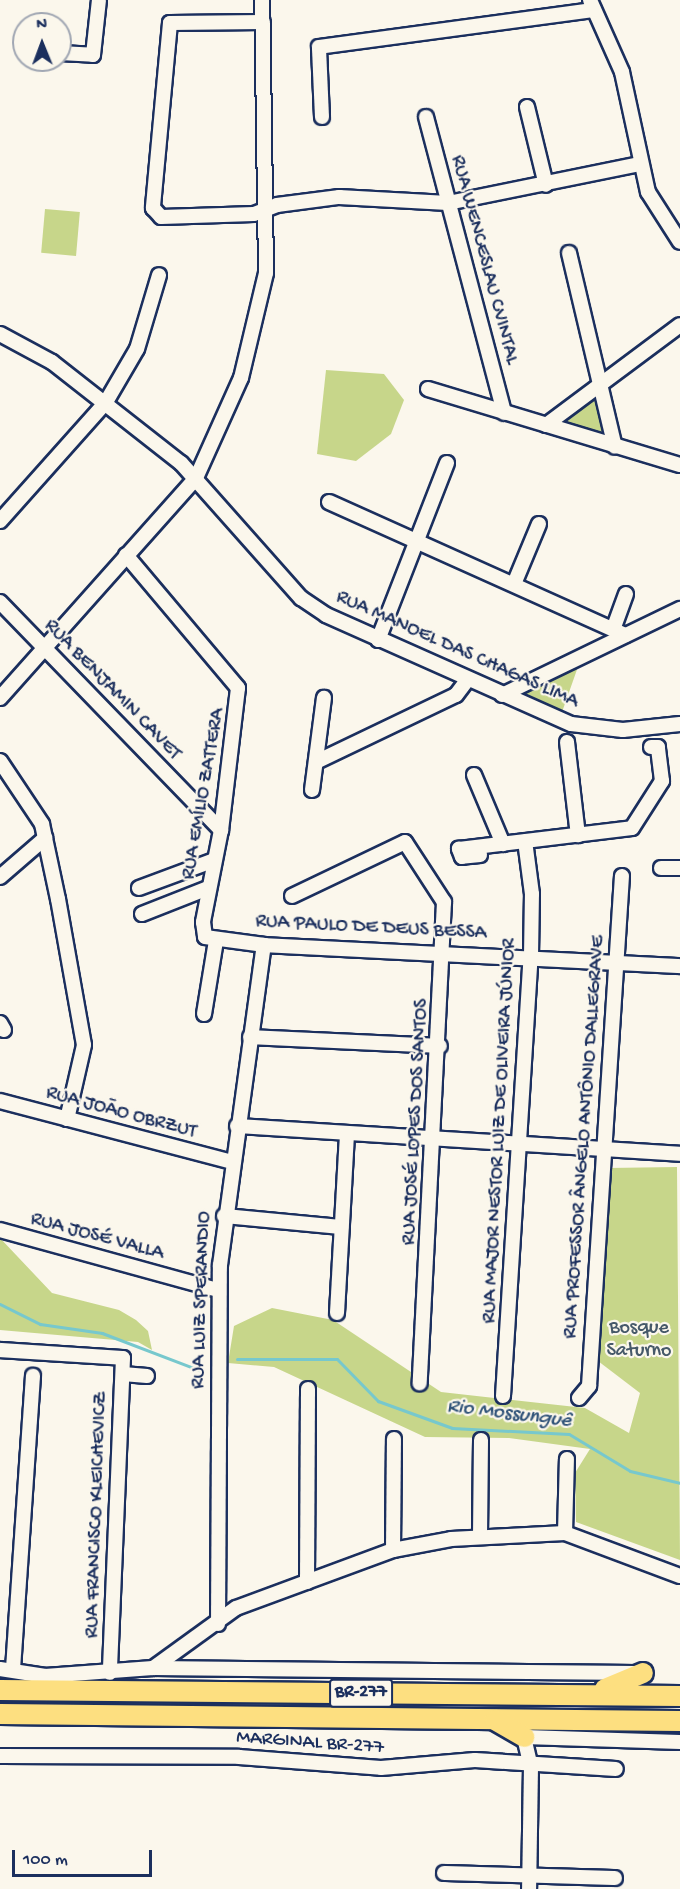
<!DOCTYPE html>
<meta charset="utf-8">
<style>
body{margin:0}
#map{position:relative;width:680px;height:1889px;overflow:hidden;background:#fbf7ec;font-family:"Gochi Hand",sans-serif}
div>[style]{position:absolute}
.green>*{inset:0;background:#c7d68a;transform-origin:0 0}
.stream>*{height:3px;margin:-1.5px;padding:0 1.5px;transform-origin:1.5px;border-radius:1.5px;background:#77c8cd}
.roads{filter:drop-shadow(2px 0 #1b2f5e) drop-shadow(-2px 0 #1b2f5e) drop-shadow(0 2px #1b2f5e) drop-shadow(0 -2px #1b2f5e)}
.minor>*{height:14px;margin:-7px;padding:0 7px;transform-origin:7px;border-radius:7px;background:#fbf7ec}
.highway>*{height:20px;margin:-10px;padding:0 10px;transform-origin:10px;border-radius:10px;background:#fddf80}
span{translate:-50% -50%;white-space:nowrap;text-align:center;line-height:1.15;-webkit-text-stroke:4.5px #fbf7ec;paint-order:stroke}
.shield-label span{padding:2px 4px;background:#fbf7ec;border:2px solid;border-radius:4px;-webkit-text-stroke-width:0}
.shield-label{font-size:18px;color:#1b2f5e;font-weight:700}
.street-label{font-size:20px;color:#1b2f5e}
.park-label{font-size:20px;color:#465969}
.water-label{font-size:21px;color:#32557a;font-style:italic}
.north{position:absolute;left:12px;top:12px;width:60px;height:60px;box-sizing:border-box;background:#fbf7ec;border:2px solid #a1a7b3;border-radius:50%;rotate:359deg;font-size:16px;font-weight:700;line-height:24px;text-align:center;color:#1b2f5e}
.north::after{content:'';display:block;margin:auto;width:21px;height:27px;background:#1b2f5e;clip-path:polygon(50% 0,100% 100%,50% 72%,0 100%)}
.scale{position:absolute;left:12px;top:1850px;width:140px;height:27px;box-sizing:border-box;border:3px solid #1b2f5e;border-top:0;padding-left:8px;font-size:18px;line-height:21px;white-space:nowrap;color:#1b2f5e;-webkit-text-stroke:4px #fbf7ec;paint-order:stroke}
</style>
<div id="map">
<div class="green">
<i style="left:45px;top:209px;width:35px;height:44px;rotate:5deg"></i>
<i style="clip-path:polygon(326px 370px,384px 374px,404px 400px,391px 434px,356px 461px,317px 454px)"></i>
<i style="clip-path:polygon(598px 392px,608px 441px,557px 423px)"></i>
<i style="clip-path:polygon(580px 661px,561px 715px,514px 695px)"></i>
<i style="clip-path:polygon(677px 1167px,680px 1560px,576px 1522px,575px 1473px,590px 1449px,509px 1438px,425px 1437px,274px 1367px,228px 1363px,234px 1326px,272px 1308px,333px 1320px,441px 1392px,585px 1408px,629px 1433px,640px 1393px,598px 1361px,608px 1168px)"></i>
<i style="clip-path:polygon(0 1238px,52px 1293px,119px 1310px,136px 1320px,148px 1331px,152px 1350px,138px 1342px,0 1330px)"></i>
</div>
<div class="stream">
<i style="left:0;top:1304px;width:45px;rotate:26.6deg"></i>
<i style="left:40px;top:1324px;width:63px;rotate:8.3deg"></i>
<i style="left:102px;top:1333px;width:104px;rotate:20.9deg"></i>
<i style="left:237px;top:1359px;width:100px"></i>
<i style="left:337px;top:1359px;width:59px;rotate:45.7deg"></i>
<i style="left:378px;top:1401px;width:79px;rotate:20deg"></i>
<i style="left:452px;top:1428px;width:117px;rotate:2.9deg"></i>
<i style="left:569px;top:1434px;width:71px;rotate:31.2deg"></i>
<i style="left:630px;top:1471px;width:51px;rotate:13.5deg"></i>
</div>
<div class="roads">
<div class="minor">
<i style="left:590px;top:0;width:79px;rotate:66deg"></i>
<i style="left:622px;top:72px;width:123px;rotate:77.8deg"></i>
<i style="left:648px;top:192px;width:59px;rotate:57.4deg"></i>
<i style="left:263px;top:22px;width:93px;rotate:179.4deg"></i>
<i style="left:170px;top:23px;width:186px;rotate:95.3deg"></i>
<i style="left:153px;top:208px;width:12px;rotate:48deg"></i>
<i style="left:161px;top:217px;width:93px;rotate:-1.8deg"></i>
<i style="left:254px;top:214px;width:25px;rotate:-21deg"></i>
<i style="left:277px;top:205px;width:63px;rotate:-7.4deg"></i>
<i style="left:339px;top:197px;width:109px;rotate:3.2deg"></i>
<i style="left:448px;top:203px;width:195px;rotate:-11.5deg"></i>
<i style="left:60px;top:53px;width:33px;rotate:3deg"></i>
<i style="left:93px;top:55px;width:55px;rotate:-83.8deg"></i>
<i style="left:527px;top:107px;width:80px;rotate:76.3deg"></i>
<i style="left:322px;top:117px;width:70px;rotate:-92.5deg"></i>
<i style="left:319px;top:47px;width:277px;rotate:-7.7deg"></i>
<i style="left:426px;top:117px;width:306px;rotate:75.2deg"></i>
<i style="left:569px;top:253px;width:199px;rotate:76.7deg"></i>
<i style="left:0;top:334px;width:59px;rotate:28.3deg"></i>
<i style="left:52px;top:362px;width:164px;rotate:38.1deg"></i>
<i style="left:181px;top:463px;width:181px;rotate:48.4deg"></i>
<i style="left:301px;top:598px;width:30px;rotate:34deg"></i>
<i style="left:326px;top:615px;width:268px;rotate:24deg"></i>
<i style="left:571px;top:724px;width:52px;rotate:6.6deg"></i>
<i style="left:623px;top:730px;width:57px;rotate:-6deg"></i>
<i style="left:428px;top:389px;width:263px;rotate:16.8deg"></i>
<i style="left:546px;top:425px;width:167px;rotate:-36.7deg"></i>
<i style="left:329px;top:502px;width:325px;rotate:24.2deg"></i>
<i style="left:0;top:521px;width:159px;rotate:-48.3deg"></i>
<i style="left:106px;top:402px;width:61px;rotate:-59.7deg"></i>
<i style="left:137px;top:349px;width:77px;rotate:-73.4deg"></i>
<i style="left:126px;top:555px;width:174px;rotate:49.9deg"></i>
<i style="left:238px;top:688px;width:143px;rotate:96.8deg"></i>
<i style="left:221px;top:830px;width:94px;rotate:101.1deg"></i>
<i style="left:203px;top:922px;width:15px;rotate:82deg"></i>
<i style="left:205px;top:937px;width:60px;rotate:7.7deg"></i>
<i style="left:264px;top:945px;width:417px;rotate:2.9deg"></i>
<i style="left:514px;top:584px;width:65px;rotate:-67.4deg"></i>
<i style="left:0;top:602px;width:318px;rotate:45.9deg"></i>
<i style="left:614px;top:627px;width:35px;rotate:-70deg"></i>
<i style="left:378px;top:640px;width:190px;rotate:-68.7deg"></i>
<i style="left:502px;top:695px;width:198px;rotate:-25.8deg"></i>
<i style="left:0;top:698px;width:295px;rotate:-48.3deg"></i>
<i style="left:196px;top:478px;width:110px;rotate:-65.8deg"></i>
<i style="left:241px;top:378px;width:108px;rotate:-76.6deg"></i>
<i style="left:266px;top:273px;width:273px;rotate:-90.8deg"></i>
<i style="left:567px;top:742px;width:94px;rotate:83.3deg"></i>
<i style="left:0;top:761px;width:76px;rotate:56.3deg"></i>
<i style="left:42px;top:824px;width:77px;rotate:78deg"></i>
<i style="left:58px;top:899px;width:148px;rotate:79.9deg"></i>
<i style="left:84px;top:1045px;width:76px;rotate:102.9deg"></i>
<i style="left:316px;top:762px;width:155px;rotate:-25.6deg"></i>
<i style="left:456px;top:695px;width:20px;rotate:-53deg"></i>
<i style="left:474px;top:775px;width:75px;rotate:67.2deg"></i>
<i style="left:312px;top:790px;width:93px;rotate:-82.6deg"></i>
<i style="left:480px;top:855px;width:18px;rotate:174deg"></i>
<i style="left:462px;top:857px;width:9px;rotate:-111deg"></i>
<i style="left:459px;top:849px;width:174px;rotate:-6.9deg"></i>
<i style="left:632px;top:828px;width:56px;rotate:-57.4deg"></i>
<i style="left:662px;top:781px;width:34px;rotate:-97deg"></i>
<i style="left:658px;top:747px;width:7px;rotate:180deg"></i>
<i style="left:661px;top:868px;width:19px"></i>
<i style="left:0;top:877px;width:60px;rotate:-40.9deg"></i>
<i style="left:139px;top:888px;width:78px;rotate:-20.3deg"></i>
<i style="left:292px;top:896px;width:125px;rotate:-25.5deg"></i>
<i style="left:405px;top:842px;width:72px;rotate:57deg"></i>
<i style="left:444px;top:902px;width:482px;rotate:92.9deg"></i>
<i style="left:142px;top:914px;width:71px;rotate:-21.5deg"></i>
<i style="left:204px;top:1014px;width:74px;rotate:-80.7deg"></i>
<i style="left:0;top:1023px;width:8px;rotate:60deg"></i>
<i style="left:250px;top:1037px;width:190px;rotate:2.7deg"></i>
<i style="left:0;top:1101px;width:240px;rotate:14.7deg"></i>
<i style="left:237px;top:1126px;width:444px;rotate:3.6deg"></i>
<i style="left:224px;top:1216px;width:118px;rotate:5.4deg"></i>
<i style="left:0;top:1230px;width:226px;rotate:15.4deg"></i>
<i style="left:337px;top:1313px;width:179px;rotate:-86.8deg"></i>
<i style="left:0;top:1350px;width:123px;rotate:3.7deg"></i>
<i style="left:123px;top:1358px;width:315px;rotate:92.4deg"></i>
<i style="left:123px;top:1374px;width:24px;rotate:5deg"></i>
<i style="left:503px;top:1396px;width:441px;rotate:-86.4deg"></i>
<i style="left:531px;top:956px;width:62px;rotate:-89.1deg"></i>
<i style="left:532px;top:894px;width:53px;rotate:-97.5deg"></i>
<i style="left:579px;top:1398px;width:16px;rotate:-50deg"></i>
<i style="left:589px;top:1386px;width:511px;rotate:-86.3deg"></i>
<i style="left:565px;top:1533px;width:74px;rotate:-88.5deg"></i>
<i style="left:480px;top:1536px;width:96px;rotate:-89.4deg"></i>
<i style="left:393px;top:1550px;width:111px;rotate:-89.5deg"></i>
<i style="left:307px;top:1582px;width:193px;rotate:-89.7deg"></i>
<i style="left:218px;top:1624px;width:359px;rotate:-89.7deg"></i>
<i style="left:220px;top:1265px;width:323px;rotate:-82.2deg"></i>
<i style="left:153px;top:1668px;width:102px;rotate:-35.9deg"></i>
<i style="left:236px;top:1608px;width:167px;rotate:-20.3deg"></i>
<i style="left:393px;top:1550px;width:59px;rotate:-10.7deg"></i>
<i style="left:451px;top:1539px;width:114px;rotate:-3deg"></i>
<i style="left:565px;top:1533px;width:123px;rotate:20.5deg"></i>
<i style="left:0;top:1669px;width:46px;rotate:8.8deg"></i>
<i style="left:45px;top:1676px;width:108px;rotate:-4.2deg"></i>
<i style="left:153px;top:1668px;width:482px;rotate:0.6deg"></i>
<i style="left:13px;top:1669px;width:294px;rotate:-86.1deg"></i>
<i style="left:524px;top:1737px;width:156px;rotate:1.8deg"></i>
<i style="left:524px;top:1737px;width:31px;rotate:77deg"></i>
<i style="left:531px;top:1767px;width:122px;rotate:90.9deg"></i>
<i style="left:0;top:1756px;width:239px;rotate:0.2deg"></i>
<i style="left:239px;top:1757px;width:142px;rotate:4.4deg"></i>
<i style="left:381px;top:1768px;width:94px;rotate:-4.9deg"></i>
<i style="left:475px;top:1760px;width:141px;rotate:3.7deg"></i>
<i style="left:444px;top:1873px;width:171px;rotate:1.7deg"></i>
</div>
<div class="highway">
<i style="left:605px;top:1689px;width:41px;rotate:-22.8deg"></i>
<i style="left:0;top:1690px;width:680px;rotate:0.51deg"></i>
<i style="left:0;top:1714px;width:680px;rotate:0.59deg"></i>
<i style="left:495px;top:1720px;width:34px;rotate:30deg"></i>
</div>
</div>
<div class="shield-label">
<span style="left:361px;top:1693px">BR-277</span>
</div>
<div class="street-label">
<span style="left:484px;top:260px;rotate:75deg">RUA WENCESLAU CVINTAL</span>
<span style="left:457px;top:650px;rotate:24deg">RUA MANOEL DAS CHAGAS LIMA</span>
<span style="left:112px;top:690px;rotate:46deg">RUA BENJAMIN CAVET</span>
<span style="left:204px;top:794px;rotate:-80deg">RUA EMÍLIO ZATTERA</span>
<span style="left:371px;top:928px;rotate:3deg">RUA PAULO DE DEUS BESSA</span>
<span style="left:121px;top:1113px;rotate:15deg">RUA JOÃO OBRZUT</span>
<span style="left:416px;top:1122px;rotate:-87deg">RUA JOSÉ LOPES DOS SANTOS</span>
<span style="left:500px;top:1131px;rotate:-87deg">RUA MAJOR NESTOR LUIZ DE OLIVEIRA JÚNIOR</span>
<span style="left:585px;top:1137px;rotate:-86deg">RUA PROFESSOR ÂNGELO ANTÔNIO DALLEGRAVE</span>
<span style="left:97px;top:1237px;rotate:15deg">RUA JOSÉ VALLA</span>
<span style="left:202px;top:1300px;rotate:-88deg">RUA LUIZ SPERANDIO</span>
<span style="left:97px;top:1515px;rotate:-88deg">RUA FRANCISCO KLEICHEVICZ</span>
<span style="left:310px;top:1743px;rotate:4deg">MARGINAL BR-277</span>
</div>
<div class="park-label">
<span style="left:639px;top:1340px">Bosque<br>Saturno</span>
</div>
<div class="water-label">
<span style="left:509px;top:1415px;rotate:7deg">Rio Mossunguê</span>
</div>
<div class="north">N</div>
<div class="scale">100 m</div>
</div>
